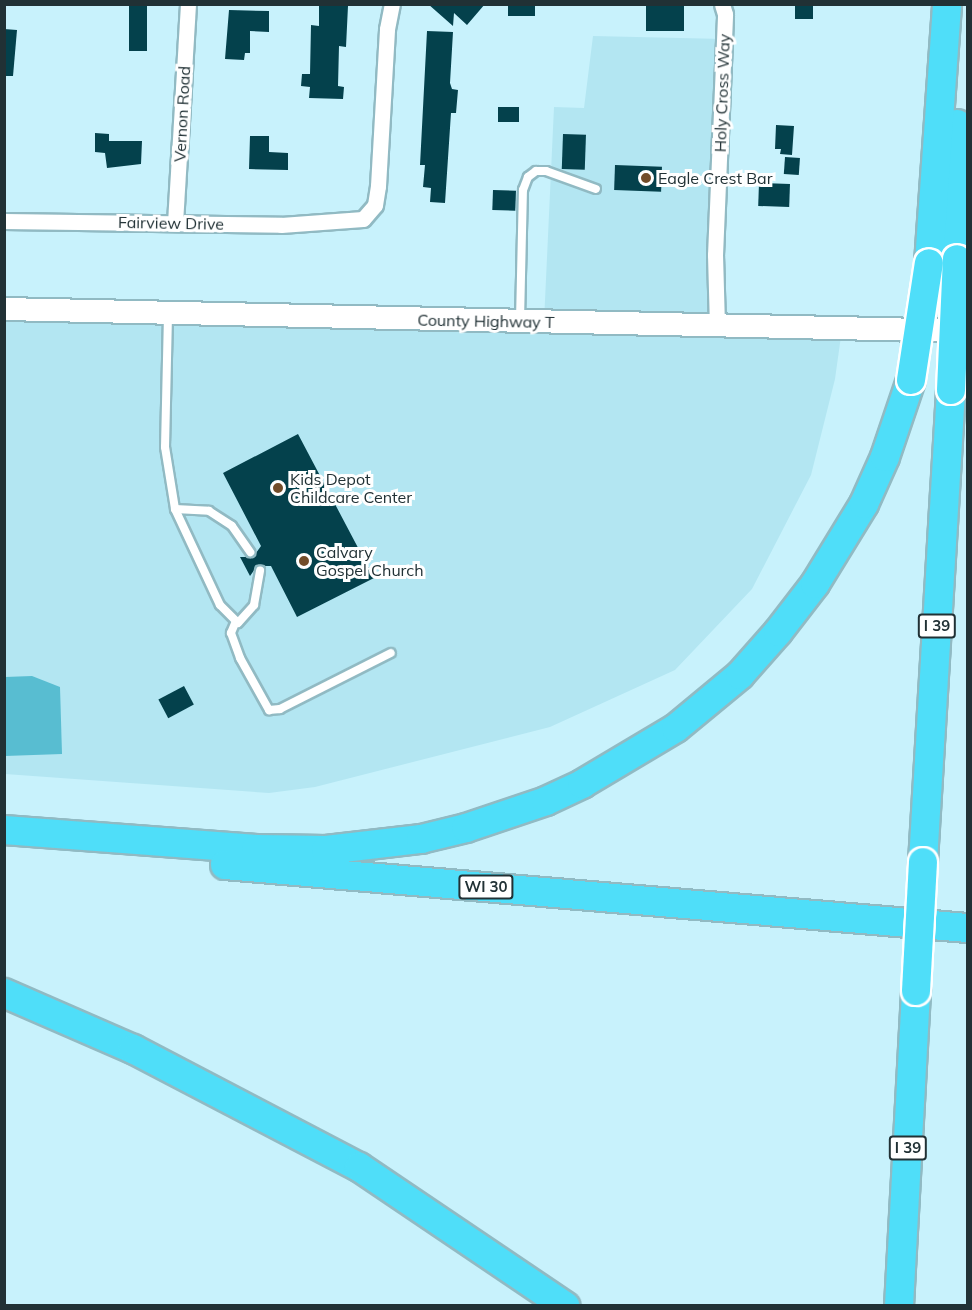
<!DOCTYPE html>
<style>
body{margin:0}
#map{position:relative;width:972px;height:1310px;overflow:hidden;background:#c8f2fc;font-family:Mulish,sans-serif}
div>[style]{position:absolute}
.built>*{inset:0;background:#b3e6f2}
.water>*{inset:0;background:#58bdd1}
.building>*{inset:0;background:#04414c;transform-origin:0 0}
.roads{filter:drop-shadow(2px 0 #91bac3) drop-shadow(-2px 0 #91bac3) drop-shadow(0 2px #91bac3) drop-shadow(0 -2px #91bac3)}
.lane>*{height:8px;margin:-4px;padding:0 4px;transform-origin:4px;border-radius:4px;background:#fff}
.street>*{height:15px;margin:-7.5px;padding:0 7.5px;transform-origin:7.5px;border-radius:7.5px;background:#fff}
.secondary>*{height:22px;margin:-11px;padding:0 11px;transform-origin:11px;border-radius:11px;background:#fff}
.highway>*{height:28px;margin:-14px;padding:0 14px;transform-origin:14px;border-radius:14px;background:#4fdef9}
.bridges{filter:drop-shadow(2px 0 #fff) drop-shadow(-2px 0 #fff) drop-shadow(0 2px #fff) drop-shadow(0 -2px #fff)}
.highway-bridge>*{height:28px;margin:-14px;padding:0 14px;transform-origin:14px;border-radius:14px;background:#4fdef9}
.dots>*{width:16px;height:16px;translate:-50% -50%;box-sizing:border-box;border:3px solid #fff;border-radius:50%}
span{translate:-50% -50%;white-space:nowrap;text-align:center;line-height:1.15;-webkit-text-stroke:6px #fff;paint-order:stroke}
.shield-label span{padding:2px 4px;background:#fff;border:2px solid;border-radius:4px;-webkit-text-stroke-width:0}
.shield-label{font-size:15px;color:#213135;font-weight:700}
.street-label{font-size:16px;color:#213135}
.poi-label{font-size:16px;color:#213135}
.left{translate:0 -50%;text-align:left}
.frame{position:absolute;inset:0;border:6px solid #213135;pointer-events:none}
</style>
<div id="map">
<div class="built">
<i style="clip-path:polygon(593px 36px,724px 39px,717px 326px,842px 329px,835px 379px,811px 475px,752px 589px,675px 670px,550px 727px,315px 787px,269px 793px,5px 774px,4px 309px,544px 322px,554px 107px,584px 108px)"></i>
</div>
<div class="water">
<i style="clip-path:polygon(32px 676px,60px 687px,62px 754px,5px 756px,5px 677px)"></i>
</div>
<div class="building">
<i style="left:129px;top:4px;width:18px;height:47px"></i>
<i style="clip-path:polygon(428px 4px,485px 4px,467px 25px,454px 13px,453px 26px)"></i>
<i style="left:508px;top:4px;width:27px;height:12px"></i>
<i style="left:646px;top:4px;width:38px;height:27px"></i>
<i style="left:795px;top:4px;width:18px;height:15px"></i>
<i style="clip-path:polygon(319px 5px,348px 6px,346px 47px,339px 46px,338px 86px,344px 87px,343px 99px,309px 98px,310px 87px,301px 86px,302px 74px,310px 74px,311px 25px,319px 26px)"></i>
<i style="clip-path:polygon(229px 10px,269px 11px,269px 32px,250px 31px,250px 53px,245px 53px,244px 60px,225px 59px)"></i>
<i style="clip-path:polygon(4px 29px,17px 30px,13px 76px,4px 76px)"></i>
<i style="clip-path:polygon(427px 31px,453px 32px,450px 83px,452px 89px,458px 90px,456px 113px,451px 113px,445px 203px,430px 202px,431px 188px,423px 187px,425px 165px,420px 165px)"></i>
<i style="left:498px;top:107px;width:21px;height:15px"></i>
<i style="clip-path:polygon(776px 125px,794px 126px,792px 155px,780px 154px,781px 149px,775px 149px)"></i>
<i style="clip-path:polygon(95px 133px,109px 134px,109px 141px,142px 141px,141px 164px,107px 168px,105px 153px,95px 152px)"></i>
<i style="left:563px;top:134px;width:23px;height:35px;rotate:2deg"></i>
<i style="clip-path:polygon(250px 136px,269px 136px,269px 152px,288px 153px,288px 170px,249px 169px)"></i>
<i style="left:785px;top:157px;width:15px;height:17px;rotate:4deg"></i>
<i style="left:615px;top:165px;width:47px;height:25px;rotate:2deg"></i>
<i style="left:759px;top:183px;width:31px;height:23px;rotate:2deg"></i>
<i style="left:493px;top:190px;width:23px;height:20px;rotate:2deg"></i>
<i style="clip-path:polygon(298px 434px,374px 578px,297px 617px,271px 566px,257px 566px,250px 576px,240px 557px,253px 557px,261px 546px,223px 473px)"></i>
<i style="left:184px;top:686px;width:21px;height:29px;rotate:62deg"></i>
</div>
<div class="roads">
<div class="lane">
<i style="left:168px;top:315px;width:132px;rotate:91.3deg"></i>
<i style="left:165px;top:447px;width:63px;rotate:80.8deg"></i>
<i style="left:175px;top:509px;width:34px;rotate:3deg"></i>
<i style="left:209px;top:511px;width:27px;rotate:33deg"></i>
<i style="left:232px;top:526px;width:32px;rotate:55deg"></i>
<i style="left:520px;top:320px;width:130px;rotate:-88.7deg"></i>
<i style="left:523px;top:190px;width:14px;rotate:-69deg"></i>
<i style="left:528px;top:177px;width:10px;rotate:-37deg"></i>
<i style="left:536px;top:171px;width:10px"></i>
<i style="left:546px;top:171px;width:53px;rotate:19.8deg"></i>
<i style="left:175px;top:509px;width:106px;rotate:64.9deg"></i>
<i style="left:220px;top:605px;width:25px;rotate:45deg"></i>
<i style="left:238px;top:623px;width:24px;rotate:-48deg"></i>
<i style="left:254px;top:605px;width:35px;rotate:-80deg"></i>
<i style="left:236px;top:621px;width:13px;rotate:113deg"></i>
<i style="left:231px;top:633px;width:27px;rotate:70deg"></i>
<i style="left:240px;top:658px;width:60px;rotate:60.9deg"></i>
<i style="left:269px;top:710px;width:11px;rotate:-5deg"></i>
<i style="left:280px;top:709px;width:124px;rotate:-26.8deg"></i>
</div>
<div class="street">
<i style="left:4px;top:221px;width:277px;rotate:0.8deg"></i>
<i style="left:281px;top:225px;width:82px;rotate:-4.2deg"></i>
<i style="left:363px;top:219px;width:18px;rotate:-49deg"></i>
<i style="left:375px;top:205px;width:19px;rotate:-81deg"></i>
<i style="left:378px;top:186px;width:157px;rotate:-86.7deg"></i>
<i style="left:387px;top:29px;width:25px;rotate:-79deg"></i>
<i style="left:175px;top:223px;width:219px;rotate:-86.6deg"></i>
<i style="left:717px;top:326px;width:71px;rotate:-91.6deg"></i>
<i style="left:715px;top:255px;width:241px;rotate:-87.6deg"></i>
<i style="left:725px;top:14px;width:10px;rotate:-107deg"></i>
</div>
<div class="secondary">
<i style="left:4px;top:309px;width:964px;rotate:1.31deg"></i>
</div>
<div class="highway">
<i style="left:957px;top:124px;width:135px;rotate:90deg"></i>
<i style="left:929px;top:263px;width:260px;rotate:-86deg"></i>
<i style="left:4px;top:830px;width:253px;rotate:4.3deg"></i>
<i style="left:256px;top:849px;width:70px;rotate:0.8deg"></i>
<i style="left:326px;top:850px;width:96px;rotate:-6.6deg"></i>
<i style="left:421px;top:839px;width:46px;rotate:-13.7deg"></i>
<i style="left:466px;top:828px;width:84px;rotate:-18.6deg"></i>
<i style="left:546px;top:801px;width:40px;rotate:-25deg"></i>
<i style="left:582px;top:784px;width:109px;rotate:-30.8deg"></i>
<i style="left:676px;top:728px;width:83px;rotate:-39.6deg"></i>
<i style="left:740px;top:675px;width:57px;rotate:-48.5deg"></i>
<i style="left:778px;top:632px;width:61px;rotate:-52.4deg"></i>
<i style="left:815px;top:584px;width:94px;rotate:-58.5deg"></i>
<i style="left:864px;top:504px;width:51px;rotate:-65.9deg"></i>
<i style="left:885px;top:457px;width:81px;rotate:-71.3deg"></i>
<i style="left:923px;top:862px;width:473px;rotate:-86.6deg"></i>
<i style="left:225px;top:865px;width:746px;rotate:4.85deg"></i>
<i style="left:4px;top:993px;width:141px;rotate:23.5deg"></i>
<i style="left:133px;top:1049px;width:255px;rotate:27.6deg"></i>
<i style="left:359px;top:1167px;width:249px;rotate:34deg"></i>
<i style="left:899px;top:1306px;width:315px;rotate:-86.9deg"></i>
</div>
</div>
<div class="bridges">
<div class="highway-bridge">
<i style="left:911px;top:380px;width:118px;rotate:-81.3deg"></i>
<i style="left:951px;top:390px;width:131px;rotate:-87.4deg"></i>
<i style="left:916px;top:991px;width:129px;rotate:-86.9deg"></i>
</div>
</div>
<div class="dots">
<i style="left:646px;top:178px;background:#724c29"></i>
<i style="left:278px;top:488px;background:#724c29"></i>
<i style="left:304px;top:561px;background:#724c29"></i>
</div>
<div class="shield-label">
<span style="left:937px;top:626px">I 39</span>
<span style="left:486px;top:887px">WI 30</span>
<span style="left:908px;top:1148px">I 39</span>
</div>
<div class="street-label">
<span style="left:722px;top:93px;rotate:-88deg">Holy Cross Way</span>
<span style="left:182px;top:114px;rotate:-87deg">Vernon Road</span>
<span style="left:171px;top:223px;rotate:1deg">Fairview Drive</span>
<span style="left:486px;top:321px;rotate:1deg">County Highway T</span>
</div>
<div class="poi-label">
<span class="left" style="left:658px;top:178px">Eagle Crest Bar</span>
<span class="left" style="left:290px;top:488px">Kids Depot<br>Childcare Center</span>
<span class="left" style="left:316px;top:561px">Calvary<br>Gospel Church</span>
</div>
<div class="frame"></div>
</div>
